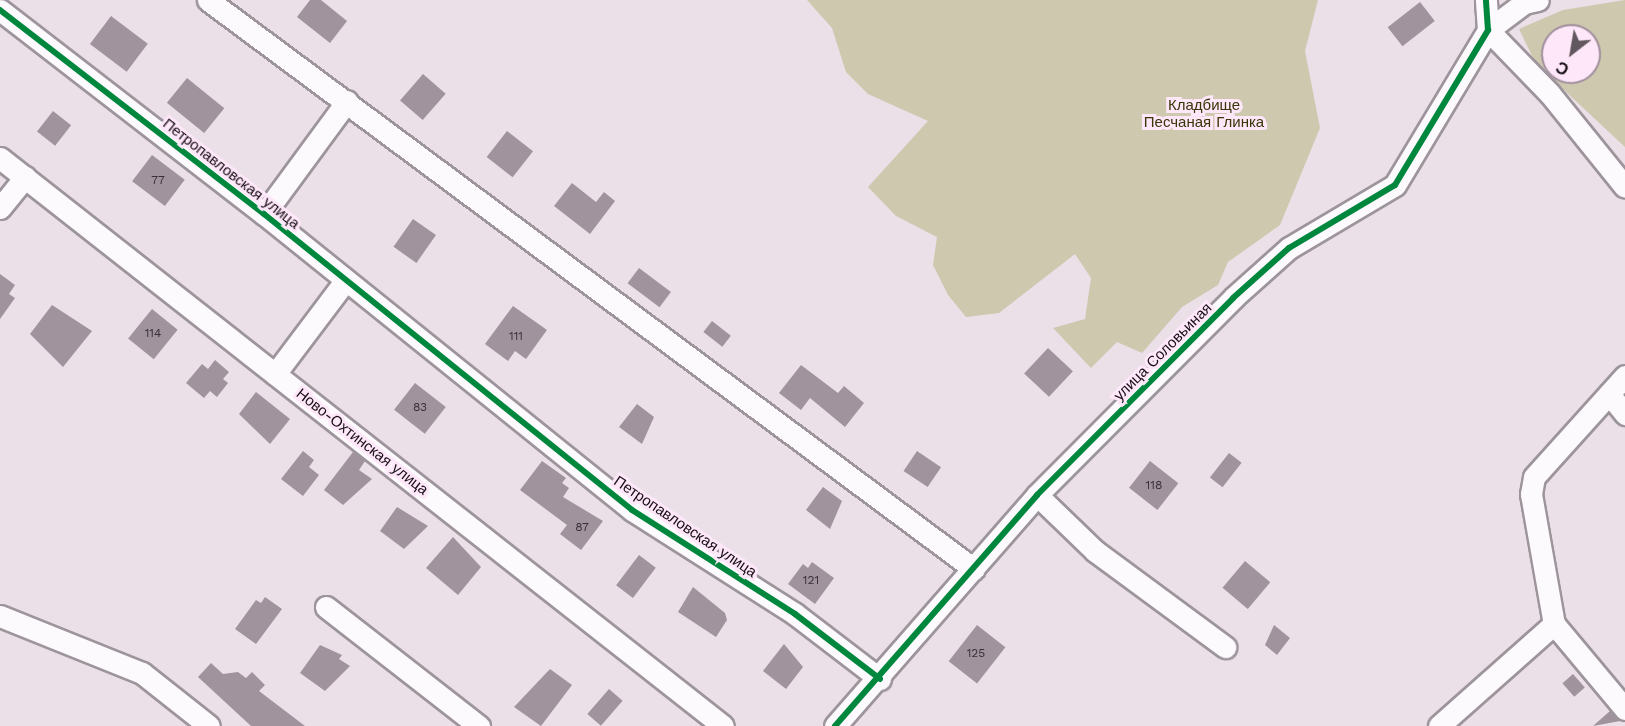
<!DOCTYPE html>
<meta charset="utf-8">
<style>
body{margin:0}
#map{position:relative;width:1625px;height:726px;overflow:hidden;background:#ebdfe8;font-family:"Work Sans",sans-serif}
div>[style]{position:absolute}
.green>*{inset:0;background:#cec8af}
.building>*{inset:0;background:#a0939d;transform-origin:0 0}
.roads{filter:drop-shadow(2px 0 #9d949c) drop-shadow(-2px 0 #9d949c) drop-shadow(0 2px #9d949c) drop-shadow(0 -2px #9d949c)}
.minor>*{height:21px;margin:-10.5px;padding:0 10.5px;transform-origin:10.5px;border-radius:10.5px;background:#fcfafc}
.cycleway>*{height:6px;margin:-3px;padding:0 3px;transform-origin:3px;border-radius:3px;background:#00873e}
span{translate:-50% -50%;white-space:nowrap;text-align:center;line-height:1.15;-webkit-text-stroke:6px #fee7f9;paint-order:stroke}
.number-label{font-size:12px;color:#382f36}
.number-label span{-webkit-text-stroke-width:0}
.park-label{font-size:15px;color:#383507}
.street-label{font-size:15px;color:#160e14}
.north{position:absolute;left:1541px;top:24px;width:60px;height:60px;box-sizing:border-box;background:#fee7f9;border:2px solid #a1909d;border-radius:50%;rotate:211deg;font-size:16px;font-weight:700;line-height:24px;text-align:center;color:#160e14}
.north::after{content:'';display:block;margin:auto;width:21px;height:27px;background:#61575e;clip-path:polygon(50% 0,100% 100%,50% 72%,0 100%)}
</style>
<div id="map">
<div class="green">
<i style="clip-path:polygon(807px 0,1318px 0,1305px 51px,1320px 128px,1280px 225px,1228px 262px,1218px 285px,1182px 307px,1142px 353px,1117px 342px,1091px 368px,1053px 328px,1085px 319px,1091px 278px,1075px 254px,999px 313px,966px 317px,948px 295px,933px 265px,937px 237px,896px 216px,868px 187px,928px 121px,868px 94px,846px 72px,832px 28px)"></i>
<i style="clip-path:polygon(evenodd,1625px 0,1625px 147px,1536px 64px,1519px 29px,1563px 10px,1625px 0,1553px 36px,1589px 36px,1589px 72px,1553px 72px,1553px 36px)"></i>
</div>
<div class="building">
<i style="clip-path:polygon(310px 0,321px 0,347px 21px,330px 43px,297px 17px)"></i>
<i style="left:1420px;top:2px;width:24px;height:41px;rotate:52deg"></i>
<i style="left:111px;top:16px;width:46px;height:35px;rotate:37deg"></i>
<i style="left:423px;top:74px;width:30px;height:35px;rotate:41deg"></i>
<i style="left:187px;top:78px;width:48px;height:32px;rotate:39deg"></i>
<i style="left:53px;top:111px;width:23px;height:26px;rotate:38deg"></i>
<i style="left:507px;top:131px;width:33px;height:33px;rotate:38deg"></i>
<i style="left:152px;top:155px;width:41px;height:33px;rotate:37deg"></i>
<i style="clip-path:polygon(572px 183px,596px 202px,604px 192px,615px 201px,590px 234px,554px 206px)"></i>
<i style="left:413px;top:219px;width:28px;height:34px;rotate:35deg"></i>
<i style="left:639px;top:268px;width:40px;height:19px;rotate:37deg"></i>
<i style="clip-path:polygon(0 274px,15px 285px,9px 294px,15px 298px,0 319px)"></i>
<i style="clip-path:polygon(52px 305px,92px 331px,63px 367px,30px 334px)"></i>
<i style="clip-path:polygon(513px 306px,547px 330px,526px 359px,515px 351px,508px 361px,485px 344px)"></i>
<i style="left:152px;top:309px;width:33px;height:38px;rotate:39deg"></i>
<i style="left:712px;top:321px;width:24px;height:14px;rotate:38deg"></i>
<i style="left:1048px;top:348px;width:34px;height:35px;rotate:43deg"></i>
<i style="clip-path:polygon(215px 360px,229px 372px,223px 379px,228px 383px,217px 397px,210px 391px,204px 398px,186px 383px,202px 364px,208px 369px)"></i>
<i style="clip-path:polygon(801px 365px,838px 393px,844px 386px,864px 403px,845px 427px,810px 398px,801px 410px,779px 393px)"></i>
<i style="left:415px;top:383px;width:39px;height:34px;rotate:38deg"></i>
<i style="clip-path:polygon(256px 392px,290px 419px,270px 444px,239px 414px)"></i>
<i style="clip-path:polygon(637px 404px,654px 417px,642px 444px,619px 427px)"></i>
<i style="clip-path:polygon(303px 451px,314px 460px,309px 467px,319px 475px,303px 496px,281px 479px)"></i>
<i style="left:917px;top:451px;width:29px;height:24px;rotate:34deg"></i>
<i style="clip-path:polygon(353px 452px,365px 461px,359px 470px,372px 479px,343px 505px,324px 490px)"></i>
<i style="left:1229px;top:453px;width:16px;height:31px;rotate:38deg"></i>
<i style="clip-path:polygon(542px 461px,566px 478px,562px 483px,569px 488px,563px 497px,603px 521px,581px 550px,560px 534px,567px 525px,520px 490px)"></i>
<i style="left:1150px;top:461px;width:36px;height:34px;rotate:38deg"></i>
<i style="clip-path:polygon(823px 487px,842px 501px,830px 529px,806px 510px)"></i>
<i style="clip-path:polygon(397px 507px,428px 526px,404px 549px,380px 531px)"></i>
<i style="clip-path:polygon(453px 537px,481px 567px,458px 595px,426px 568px)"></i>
<i style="left:639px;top:555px;width:21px;height:38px;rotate:37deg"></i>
<i style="left:1245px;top:561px;width:33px;height:35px;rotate:40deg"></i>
<i style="clip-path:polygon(812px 562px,834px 578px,815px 604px,788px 584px,803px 564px,808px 568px)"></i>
<i style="clip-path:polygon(693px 587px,725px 613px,727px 620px,716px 637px,678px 612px)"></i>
<i style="clip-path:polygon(265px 597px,282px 609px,256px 644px,235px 629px,256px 600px,261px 603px)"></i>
<i style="left:977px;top:625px;width:36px;height:46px;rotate:38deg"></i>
<i style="clip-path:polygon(1274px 625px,1290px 638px,1277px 655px,1265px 645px)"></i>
<i style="clip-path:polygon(784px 644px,803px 667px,786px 689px,763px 671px)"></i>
<i style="clip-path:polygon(320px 645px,342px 655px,339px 659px,350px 666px,325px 691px,300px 673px)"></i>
<i style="clip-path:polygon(211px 663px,223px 674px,238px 672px,246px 678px,252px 672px,265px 685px,259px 691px,305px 726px,251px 726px,198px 677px)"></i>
<i style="clip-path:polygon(550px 669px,572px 685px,541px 726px,514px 707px)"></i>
<i style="left:1573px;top:674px;width:18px;height:14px;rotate:49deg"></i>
<i style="left:609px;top:689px;width:18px;height:33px;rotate:41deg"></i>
<i style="clip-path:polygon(1610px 711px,1620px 721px,1593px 726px)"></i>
</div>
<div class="roads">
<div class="minor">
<i style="left:208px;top:0;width:954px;rotate:36.61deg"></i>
<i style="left:0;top:10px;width:334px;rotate:37.7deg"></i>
<i style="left:264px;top:214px;width:472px;rotate:38.8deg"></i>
<i style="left:632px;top:510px;width:193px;rotate:32.5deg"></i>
<i style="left:795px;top:614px;width:107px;rotate:37.4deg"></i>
<i style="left:1488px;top:30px;width:89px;rotate:45.9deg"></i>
<i style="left:1550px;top:94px;width:119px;rotate:51.1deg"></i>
<i style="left:1488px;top:30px;width:45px;rotate:-36.9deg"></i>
<i style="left:1524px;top:3px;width:14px;rotate:-12deg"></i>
<i style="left:0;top:158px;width:919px;rotate:38.15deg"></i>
<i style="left:0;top:208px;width:40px;rotate:-51deg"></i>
<i style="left:264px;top:214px;width:140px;rotate:-53.7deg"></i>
<i style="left:275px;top:374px;width:116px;rotate:-53deg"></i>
<i style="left:1625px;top:376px;width:136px;rotate:132deg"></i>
<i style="left:1534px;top:477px;width:17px;rotate:100deg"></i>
<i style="left:1531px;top:494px;width:132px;rotate:80deg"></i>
<i style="left:1554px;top:624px;width:111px;rotate:50.1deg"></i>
<i style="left:1609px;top:394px;width:26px;rotate:51deg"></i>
<i style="left:1037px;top:495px;width:81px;rotate:44deg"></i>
<i style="left:1095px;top:551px;width:162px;rotate:36.4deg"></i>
<i style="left:326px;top:607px;width:194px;rotate:37.9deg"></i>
<i style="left:0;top:616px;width:153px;rotate:21.9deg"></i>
<i style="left:142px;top:673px;width:85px;rotate:38.3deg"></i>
<i style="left:835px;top:726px;width:307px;rotate:-48.8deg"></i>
<i style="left:1037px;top:495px;width:278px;rotate:-45.1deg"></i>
<i style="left:1233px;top:298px;width:75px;rotate:-41.8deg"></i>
<i style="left:1289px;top:248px;width:123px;rotate:-30.7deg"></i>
<i style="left:1395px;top:185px;width:181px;rotate:-59deg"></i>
<i style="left:1488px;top:30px;width:30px;rotate:-94deg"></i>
<i style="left:1439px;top:726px;width:154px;rotate:-41.6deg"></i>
</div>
</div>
<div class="cycleway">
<i style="left:0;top:10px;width:334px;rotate:37.7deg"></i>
<i style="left:264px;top:214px;width:472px;rotate:38.8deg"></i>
<i style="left:632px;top:510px;width:193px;rotate:32.5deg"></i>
<i style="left:795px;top:614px;width:107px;rotate:37.4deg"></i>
<i style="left:835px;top:726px;width:307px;rotate:-48.8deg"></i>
<i style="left:1037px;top:495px;width:278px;rotate:-45.1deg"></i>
<i style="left:1233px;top:298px;width:75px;rotate:-41.8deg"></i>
<i style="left:1289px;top:248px;width:123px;rotate:-30.7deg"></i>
<i style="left:1395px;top:185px;width:181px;rotate:-59deg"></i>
<i style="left:1488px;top:30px;width:30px;rotate:-94deg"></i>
</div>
<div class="number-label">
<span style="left:158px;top:181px">77</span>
<span style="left:153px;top:334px">114</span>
<span style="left:516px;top:337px">111</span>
<span style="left:420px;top:408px">83</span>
<span style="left:1154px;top:486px">118</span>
<span style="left:582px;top:528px">87</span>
<span style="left:811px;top:581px">121</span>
<span style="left:976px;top:654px">125</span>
</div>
<div class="park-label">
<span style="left:1204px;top:114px">Кладбище<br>Песчаная Глинка</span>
</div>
<div class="street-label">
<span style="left:231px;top:174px;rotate:38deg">Петропавловская улица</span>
<span style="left:1163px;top:352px;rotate:-45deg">улица Соловьиная</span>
<span style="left:362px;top:442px;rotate:38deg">Ново-Охтинская улица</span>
<span style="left:685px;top:527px;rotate:34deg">Петропавловская улица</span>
</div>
<div class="north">С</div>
</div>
